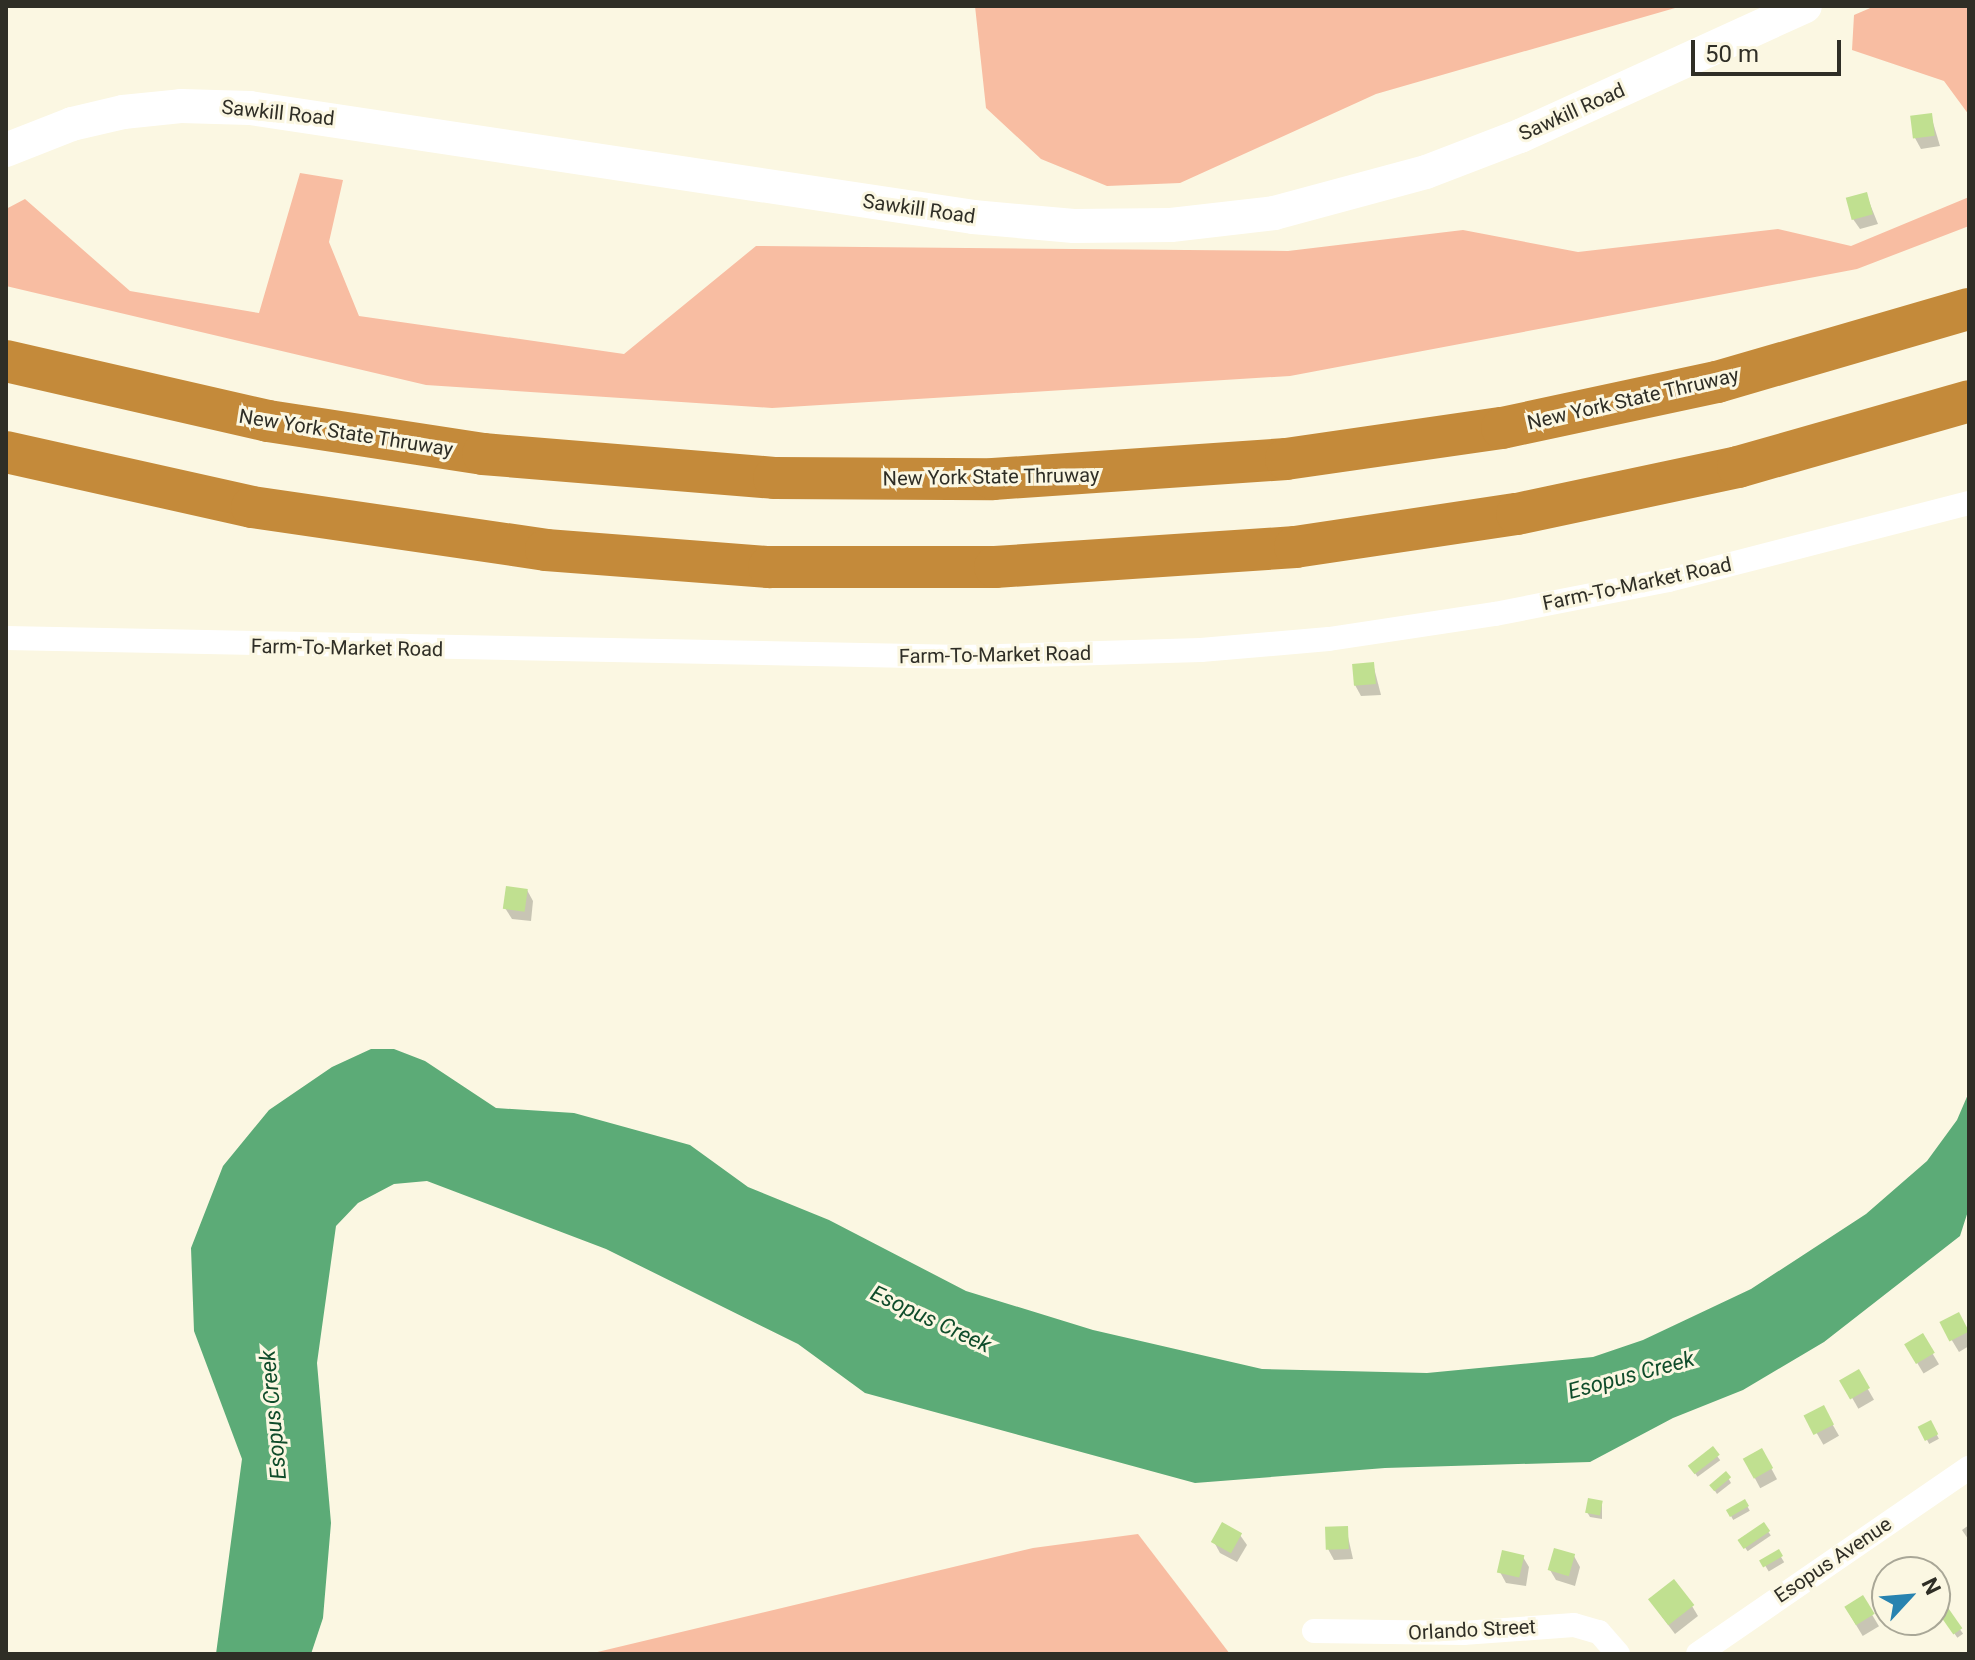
<!DOCTYPE html>
<style>
body{margin:0}
#map{position:relative;width:1975px;height:1660px;overflow:hidden;background:#fbf7e2;font-family:Roboto,sans-serif}
div>[style]{position:absolute}
.green>*{inset:0;background:#f8bda2}
.water>*{inset:0;background:#5cab77}
.shadow>*{inset:0;background:#0003;transform-origin:0 0}
.building>*{inset:0;background:#c0e090;transform-origin:0 0}
.street>*{height:24px;margin:-12px;padding:0 12px;transform-origin:12px;border-radius:12px;background:#fff}
.secondary>*{height:34px;margin:-17px;padding:0 17px;transform-origin:17px;border-radius:17px;background:#fff}
.highway>*{height:42px;margin:-21px;padding:0 21px;transform-origin:21px;border-radius:21px;background:#c48a3a}
span{translate:-50% -50%;white-space:nowrap;text-align:center;line-height:1.15;-webkit-text-stroke:6px #fbf7e2;paint-order:stroke}
.street-label{font-size:20px;color:#2f2e26}
.water-label{font-size:22px;color:#0f4c2a;font-style:italic}
.frame{position:absolute;inset:0;border:8px solid #2f2e26;pointer-events:none}
.north{position:absolute;left:1871px;top:1556px;width:80px;height:80px;box-sizing:border-box;background:#fbf7e2;border:2px solid #a9a797;border-radius:50%;rotate:64deg;font-size:22px;font-weight:700;line-height:32px;text-align:center;color:#2f2e26}
.north::after{content:'';display:block;margin:auto;width:28px;height:36px;background:#2883b0;clip-path:polygon(50% 0,100% 100%,50% 72%,0 100%)}
.scale{position:absolute;left:1691px;top:40px;width:150px;height:36px;box-sizing:border-box;border:4px solid #2f2e26;border-top:0;padding-left:10px;font-size:24px;line-height:28px;white-space:nowrap;color:#2f2e26;-webkit-text-stroke:6px #fbf7e2;paint-order:stroke}
</style>
<div id="map">
<div class="green">
<i style="clip-path:polygon(975px 6px,1682px 6px,1376px 94px,1180px 183px,1107px 186px,1041px 159px,986px 108px)"></i>
<i style="clip-path:polygon(1875px 6px,1969px 6px,1969px 115px,1944px 81px,1852px 50px,1854px 15px)"></i>
<i style="clip-path:polygon(300px 173px,343px 180px,329px 242px,359px 316px,624px 354px,756px 246px,1288px 251px,1463px 230px,1578px 252px,1778px 229px,1851px 246px,1969px 197px,1969px 226px,1857px 269px,1290px 376px,772px 408px,426px 385px,6px 286px,6px 209px,25px 199px,130px 291px,259px 313px)"></i>
<i style="clip-path:polygon(1138px 1534px,1230px 1654px,589px 1654px,1033px 1548px)"></i>
</div>
<div class="water">
<i style="clip-path:polygon(371px 1049px,394px 1049px,425px 1061px,496px 1108px,574px 1113px,690px 1145px,748px 1187px,829px 1220px,966px 1291px,1093px 1330px,1262px 1369px,1427px 1373px,1593px 1357px,1643px 1340px,1751px 1289px,1866px 1214px,1927px 1161px,1957px 1120px,1969px 1092px,1969px 1208px,1960px 1236px,1824px 1342px,1743px 1390px,1673px 1418px,1590px 1462px,1385px 1468px,1195px 1483px,865px 1393px,798px 1344px,606px 1249px,427px 1181px,394px 1184px,358px 1203px,336px 1226px,317px 1363px,331px 1523px,323px 1618px,311px 1654px,216px 1654px,242px 1459px,194px 1331px,191px 1248px,223px 1166px,269px 1110px,332px 1067px)"></i>
</div>
<div class="shadow">
<i style="clip-path:polygon(1931px 116px,1940px 146px,1921px 149px,1915px 138px)"></i>
<i style="clip-path:polygon(1866px 194px,1878px 224px,1860px 229px,1853px 219px)"></i>
<i style="clip-path:polygon(1373px 664px,1381px 695px,1361px 696px,1355px 685px)"></i>
<i style="clip-path:polygon(527px 890px,533px 901px,531px 921px,512px 919px,505px 908px)"></i>
<i style="clip-path:polygon(1958px 1315px,1969px 1333px,1969px 1346px,1959px 1352px,1942px 1324px)"></i>
<i style="left:1922px;top:1336px;width:33px;height:18px;rotate:59deg"></i>
<i style="left:1858px;top:1372px;width:32px;height:18px;rotate:60deg"></i>
<i style="left:1823px;top:1408px;width:32px;height:18px;rotate:60deg"></i>
<i style="left:1930px;top:1422px;width:19px;height:11px;rotate:62deg"></i>
<i style="left:1712px;top:1449px;width:14px;height:28px;rotate:54deg"></i>
<i style="left:1762px;top:1451px;width:32px;height:19px;rotate:62deg"></i>
<i style="clip-path:polygon(1726px 1474px,1731px 1483px,1717px 1494px,1711px 1485px)"></i>
<i style="clip-path:polygon(1602px 1502px,1602px 1519px,1590px 1517px,1587px 1512px)"></i>
<i style="left:1745px;top:1502px;width:10px;height:19px;rotate:61deg"></i>
<i style="left:1763px;top:1524px;width:14px;height:28px;rotate:56deg"></i>
<i style="clip-path:polygon(1969px 1525px,1969px 1538px,1968px 1539px,1962px 1530px)"></i>
<i style="clip-path:polygon(1346px 1528px,1353px 1559px,1334px 1560px,1328px 1549px)"></i>
<i style="clip-path:polygon(1240px 1535px,1247px 1545px,1237px 1562px,1220px 1553px,1214px 1542px)"></i>
<i style="left:1778px;top:1552px;width:12px;height:18px;rotate:59deg"></i>
<i style="clip-path:polygon(1574px 1556px,1580px 1567px,1575px 1586px,1556px 1580px,1550px 1570px)"></i>
<i style="clip-path:polygon(1523px 1557px,1529px 1567px,1526px 1586px,1506px 1583px,1500px 1572px)"></i>
<i style="clip-path:polygon(1908px 1559px,1911px 1563px,1916px 1572px,1911px 1572px)"></i>
<i style="left:1862px;top:1598px;width:33px;height:19px;rotate:59deg"></i>
<i style="left:1943px;top:1605px;width:35px;height:7px;rotate:55deg"></i>
<i style="clip-path:polygon(1692px 1606px,1698px 1616px,1675px 1634px,1657px 1610px)"></i>
</div>
<div class="building">
<i style="left:1932px;top:113px;width:23px;height:22px;rotate:83deg"></i>
<i style="left:1867px;top:192px;width:23px;height:22px;rotate:75deg"></i>
<i style="left:1374px;top:662px;width:22px;height:22px;rotate:85deg"></i>
<i style="left:506px;top:886px;width:22px;height:23px;rotate:8deg"></i>
<i style="left:1959px;top:1312px;width:22px;height:22px;rotate:63deg"></i>
<i style="left:1923px;top:1333px;width:23px;height:22px;rotate:59deg"></i>
<i style="left:1859px;top:1369px;width:22px;height:23px;rotate:60deg"></i>
<i style="left:1824px;top:1405px;width:22px;height:23px;rotate:63deg"></i>
<i style="left:1931px;top:1420px;width:16px;height:15px;rotate:63deg"></i>
<i style="left:1713px;top:1446px;width:11px;height:32px;rotate:52deg"></i>
<i style="left:1762px;top:1448px;width:23px;height:22px;rotate:61deg"></i>
<i style="left:1726px;top:1471px;width:8px;height:22px;rotate:50deg"></i>
<i style="left:1588px;top:1498px;width:15px;height:15px;rotate:11deg"></i>
<i style="left:1745px;top:1499px;width:8px;height:22px;rotate:60deg"></i>
<i style="left:1222px;top:1522px;width:23px;height:23px;rotate:29deg"></i>
<i style="left:1764px;top:1522px;width:11px;height:32px;rotate:56deg"></i>
<i style="left:1348px;top:1526px;width:23px;height:23px;rotate:88deg"></i>
<i style="left:1554px;top:1548px;width:22px;height:23px;rotate:16deg"></i>
<i style="left:1779px;top:1549px;width:8px;height:23px;rotate:60deg"></i>
<i style="left:1502px;top:1550px;width:23px;height:23px;rotate:13deg"></i>
<i style="left:1674px;top:1579px;width:33px;height:33px;rotate:52deg"></i>
<i style="left:1863px;top:1595px;width:22px;height:22px;rotate:58deg"></i>
<i style="left:1944px;top:1602px;width:32px;height:11px;rotate:55deg"></i>
</div>
<div class="street">
<i style="left:6px;top:638px;width:958px;rotate:1.14deg"></i>
<i style="left:964px;top:657px;width:237px;rotate:-1.7deg"></i>
<i style="left:1201px;top:650px;width:128px;rotate:-4.9deg"></i>
<i style="left:1329px;top:639px;width:168px;rotate:-8.6deg"></i>
<i style="left:1495px;top:614px;width:177px;rotate:-11.1deg"></i>
<i style="left:1669px;top:580px;width:310px;rotate:-14.4deg"></i>
<i style="left:1314px;top:1631px;width:149px;rotate:0.8deg"></i>
<i style="left:1463px;top:1633px;width:111px;rotate:-4.1deg"></i>
<i style="left:1574px;top:1625px;width:26px;rotate:16deg"></i>
<i style="left:1599px;top:1632px;width:29px;rotate:49deg"></i>
<i style="left:1698px;top:1654px;width:329px;rotate:-34.5deg"></i>
</div>
<div class="secondary">
<i style="left:6px;top:150px;width:71px;rotate:-21.5deg"></i>
<i style="left:72px;top:124px;width:52px;rotate:-13.2deg"></i>
<i style="left:123px;top:112px;width:58px;rotate:-5.9deg"></i>
<i style="left:181px;top:106px;width:69px;rotate:1.7deg"></i>
<i style="left:250px;top:108px;width:731px;rotate:8.57deg"></i>
<i style="left:973px;top:217px;width:101px;rotate:5.1deg"></i>
<i style="left:1074px;top:226px;width:97px;rotate:-0.6deg"></i>
<i style="left:1171px;top:225px;width:104px;rotate:-6.6deg"></i>
<i style="left:1274px;top:213px;width:157px;rotate:-15.1deg"></i>
<i style="left:1426px;top:172px;width:101px;rotate:-21deg"></i>
<i style="left:1520px;top:136px;width:313px;rotate:-24.5deg"></i>
</div>
<div class="highway">
<i style="left:6px;top:361px;width:269px;rotate:12.9deg"></i>
<i style="left:268px;top:421px;width:218px;rotate:8.7deg"></i>
<i style="left:483px;top:454px;width:292px;rotate:4.7deg"></i>
<i style="left:774px;top:478px;width:219px;rotate:0.3deg"></i>
<i style="left:993px;top:479px;width:294px;rotate:-3.9deg"></i>
<i style="left:1286px;top:459px;width:218px;rotate:-8.2deg"></i>
<i style="left:1502px;top:428px;width:220px;rotate:-12.1deg"></i>
<i style="left:1717px;top:382px;width:262px;rotate:-16.2deg"></i>
<i style="left:6px;top:452px;width:252px;rotate:12.6deg"></i>
<i style="left:252px;top:507px;width:297px;rotate:8.3deg"></i>
<i style="left:546px;top:550px;width:224px;rotate:4.4deg"></i>
<i style="left:769px;top:567px;width:226px"></i>
<i style="left:995px;top:567px;width:301px;rotate:-3.8deg"></i>
<i style="left:1295px;top:547px;width:224px;rotate:-8.5deg"></i>
<i style="left:1517px;top:514px;width:226px;rotate:-12deg"></i>
<i style="left:1738px;top:467px;width:240px;rotate:-15.9deg"></i>
</div>
<div class="street-label">
<span style="left:1572px;top:112px;rotate:-24deg">Sawkill Road</span>
<span style="left:278px;top:113px;rotate:6deg">Sawkill Road</span>
<span style="left:919px;top:209px;rotate:8deg">Sawkill Road</span>
<span style="left:1633px;top:399px;rotate:-13deg">New York State Thruway</span>
<span style="left:346px;top:433px;rotate:9deg">New York State Thruway</span>
<span style="left:991px;top:477px;rotate:-1deg">New York State Thruway</span>
<span style="left:1637px;top:584px;rotate:-12deg">Farm-To-Market Road</span>
<span style="left:347px;top:648px;rotate:1deg">Farm-To-Market Road</span>
<span style="left:995px;top:655px;rotate:-1deg">Farm-To-Market Road</span>
<span style="left:1833px;top:1560px;rotate:-34deg">Esopus Avenue</span>
<span style="left:1472px;top:1630px;rotate:-3deg">Orlando Street</span>
</div>
<div class="water-label">
<span style="left:931px;top:1319px;rotate:25deg">Esopus Creek</span>
<span style="left:1631px;top:1375px;rotate:-15deg">Esopus Creek</span>
<span style="left:273px;top:1415px;rotate:-95deg">Esopus Creek</span>
</div>
<div class="frame"></div>
<div class="north">N</div>
<div class="scale">50 m</div>
</div>
